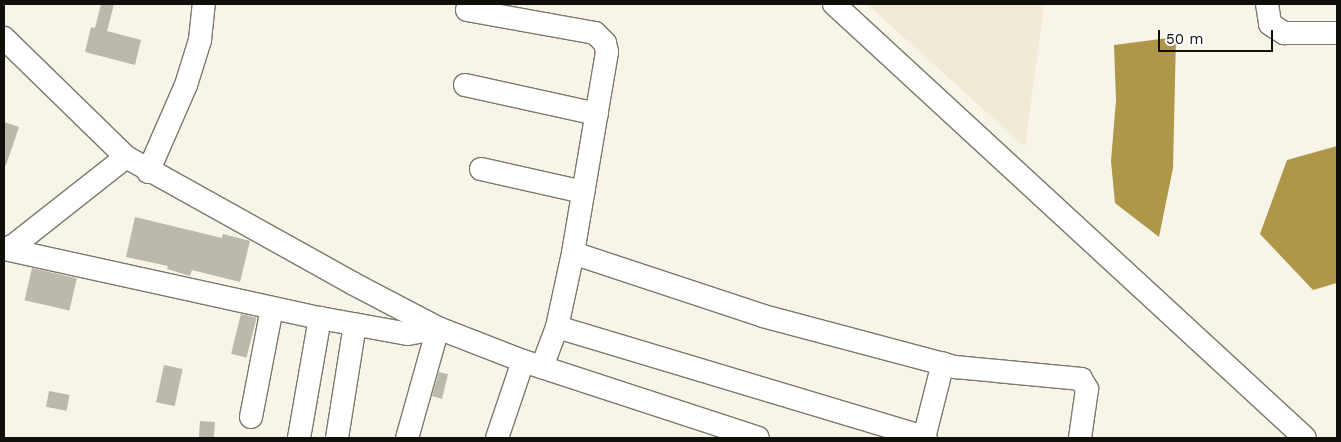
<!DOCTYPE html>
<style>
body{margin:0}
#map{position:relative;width:1341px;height:442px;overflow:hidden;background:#f8f4e7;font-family:"Work Sans",sans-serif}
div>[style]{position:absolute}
.built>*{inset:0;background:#f1ead6}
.water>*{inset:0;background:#ae9748}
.building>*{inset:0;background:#bcb8ab;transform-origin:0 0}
.roads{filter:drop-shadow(1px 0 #7c786c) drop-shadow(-1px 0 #7c786c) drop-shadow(0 1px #7c786c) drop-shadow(0 -1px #7c786c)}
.minor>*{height:22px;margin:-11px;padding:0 11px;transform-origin:11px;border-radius:11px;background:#fff}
span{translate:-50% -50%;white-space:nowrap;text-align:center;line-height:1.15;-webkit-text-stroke:5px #fff;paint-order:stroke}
.frame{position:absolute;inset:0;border:5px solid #100f0a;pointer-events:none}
.scale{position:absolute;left:1158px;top:30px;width:115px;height:22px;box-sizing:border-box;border:2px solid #100f0a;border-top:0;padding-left:6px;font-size:15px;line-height:18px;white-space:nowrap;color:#100f0a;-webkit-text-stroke:4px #fff;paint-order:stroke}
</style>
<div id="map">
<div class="built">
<i style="clip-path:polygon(867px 4px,1044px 4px,1025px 147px)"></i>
</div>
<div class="water">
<i style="clip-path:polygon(1176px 37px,1173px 168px,1159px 237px,1115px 203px,1111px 161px,1116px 100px,1114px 45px)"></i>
<i style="clip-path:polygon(1337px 146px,1337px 283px,1313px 290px,1260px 234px,1287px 160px)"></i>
</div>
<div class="building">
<i style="clip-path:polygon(101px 4px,114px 4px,107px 31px,141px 40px,135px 65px,85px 52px,91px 27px,95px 28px)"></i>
<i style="clip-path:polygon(4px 122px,19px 127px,6px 165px,4px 165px)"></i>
<i style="clip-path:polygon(135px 217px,222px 238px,223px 234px,250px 241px,240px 282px,192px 270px,190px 276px,167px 269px,168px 266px,126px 257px)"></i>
<i style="left:32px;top:268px;width:46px;height:33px;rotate:13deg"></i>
<i style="left:241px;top:314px;width:16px;height:41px;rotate:14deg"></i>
<i style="left:164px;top:365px;width:19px;height:38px;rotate:12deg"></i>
<i style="clip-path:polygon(439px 372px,448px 374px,442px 399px,432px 396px)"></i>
<i style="left:49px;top:391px;width:21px;height:16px;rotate:11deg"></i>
<i style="left:200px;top:421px;width:15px;height:17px;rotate:4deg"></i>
</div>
<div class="roads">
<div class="minor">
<i style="left:834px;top:4px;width:640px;rotate:42.66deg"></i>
<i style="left:1267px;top:4px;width:20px;rotate:81deg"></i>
<i style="left:1270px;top:24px;width:17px;rotate:33deg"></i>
<i style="left:1284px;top:33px;width:53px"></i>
<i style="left:467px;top:10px;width:130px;rotate:10.2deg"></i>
<i style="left:595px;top:33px;width:14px;rotate:45deg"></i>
<i style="left:605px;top:43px;width:9px;rotate:77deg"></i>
<i style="left:607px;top:52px;width:204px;rotate:99.6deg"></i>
<i style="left:573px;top:253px;width:76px;rotate:102.2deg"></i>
<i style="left:557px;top:327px;width:43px;rotate:110.6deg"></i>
<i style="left:4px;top:38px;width:170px;rotate:44.3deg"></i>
<i style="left:126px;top:157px;width:259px;rotate:29.1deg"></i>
<i style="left:352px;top:283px;width:97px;rotate:27.6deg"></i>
<i style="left:438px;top:328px;width:91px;rotate:21.2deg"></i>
<i style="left:523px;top:361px;width:247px;rotate:18.1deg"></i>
<i style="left:465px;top:85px;width:135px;rotate:12.4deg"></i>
<i style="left:481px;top:169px;width:105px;rotate:12.7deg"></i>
<i style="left:148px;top:172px;width:95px;rotate:-66.4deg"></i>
<i style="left:186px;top:85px;width:47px;rotate:-72.7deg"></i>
<i style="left:200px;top:40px;width:36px;rotate:-84deg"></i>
<i style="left:4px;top:249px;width:9px;rotate:-18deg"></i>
<i style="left:13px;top:246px;width:144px;rotate:-38.2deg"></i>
<i style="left:5px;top:249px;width:322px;rotate:12.4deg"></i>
<i style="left:320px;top:318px;width:89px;rotate:10.3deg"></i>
<i style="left:408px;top:334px;width:31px;rotate:-11deg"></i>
<i style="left:438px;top:328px;width:114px;rotate:105.7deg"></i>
<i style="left:573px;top:253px;width:200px;rotate:18.3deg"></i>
<i style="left:763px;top:316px;width:199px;rotate:14.9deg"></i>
<i style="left:955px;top:367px;width:127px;rotate:5.4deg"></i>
<i style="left:1081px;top:379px;width:12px;rotate:59deg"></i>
<i style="left:1087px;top:389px;width:49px;rotate:98.1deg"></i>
<i style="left:557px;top:327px;width:385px;rotate:16.7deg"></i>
<i style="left:251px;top:417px;width:111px;rotate:-79.1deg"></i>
<i style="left:299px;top:438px;width:122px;rotate:-80.1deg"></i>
<i style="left:337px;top:438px;width:115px;rotate:-81deg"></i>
<i style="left:497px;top:438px;width:81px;rotate:-71.3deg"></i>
<i style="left:924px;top:438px;width:77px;rotate:-75.8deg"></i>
</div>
</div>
<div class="frame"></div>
<div class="scale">50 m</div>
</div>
